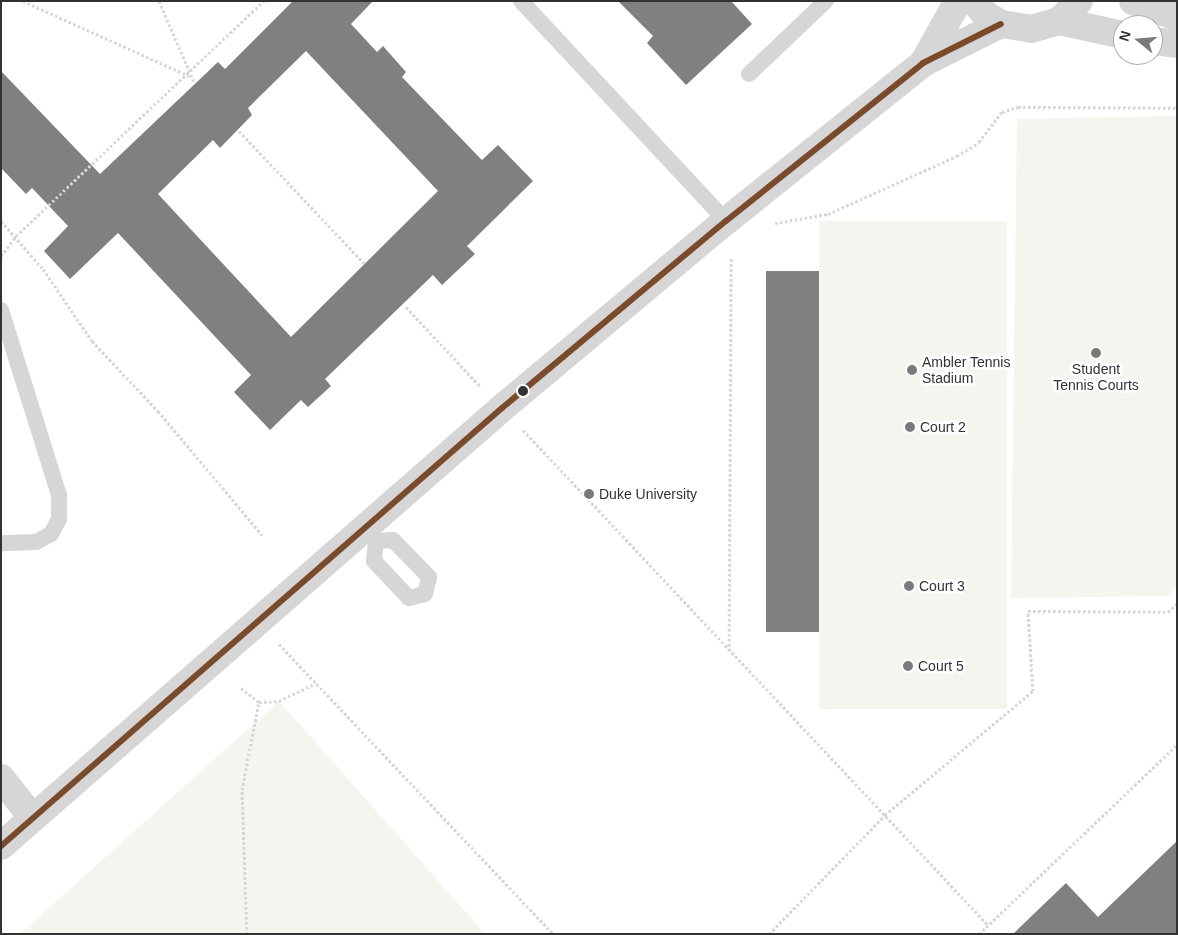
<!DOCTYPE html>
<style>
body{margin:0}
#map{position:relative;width:1178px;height:935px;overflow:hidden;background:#fff;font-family:Arial,sans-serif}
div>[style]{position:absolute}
.green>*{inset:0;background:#f2f6ee;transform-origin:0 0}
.building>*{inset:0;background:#808080;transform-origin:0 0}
.path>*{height:3px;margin-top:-1.5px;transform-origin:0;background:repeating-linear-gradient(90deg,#d6d6d6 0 2.5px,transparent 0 5px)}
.service>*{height:16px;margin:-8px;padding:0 8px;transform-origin:8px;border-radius:8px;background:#d6d6d6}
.minor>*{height:28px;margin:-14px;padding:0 14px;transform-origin:14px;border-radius:14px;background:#d6d6d6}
.tertiary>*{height:28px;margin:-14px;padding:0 14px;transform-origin:14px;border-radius:14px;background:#d6d6d6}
.bus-1>*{height:6px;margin:-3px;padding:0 3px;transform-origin:3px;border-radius:3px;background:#7a4b2a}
.dots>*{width:14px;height:14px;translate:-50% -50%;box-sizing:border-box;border:2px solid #fff;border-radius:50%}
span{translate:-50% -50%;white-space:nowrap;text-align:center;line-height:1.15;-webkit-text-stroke:5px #fff;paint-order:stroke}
.poi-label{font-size:14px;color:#323232}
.left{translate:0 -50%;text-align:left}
.frame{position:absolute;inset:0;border:2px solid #323232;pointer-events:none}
.north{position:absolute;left:1113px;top:15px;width:50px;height:50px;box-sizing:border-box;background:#fff;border:1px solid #adadad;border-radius:50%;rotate:287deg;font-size:14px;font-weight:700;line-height:20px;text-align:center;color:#323232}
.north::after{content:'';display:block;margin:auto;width:18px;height:22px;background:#7a7a7a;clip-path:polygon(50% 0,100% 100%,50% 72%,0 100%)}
</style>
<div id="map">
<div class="green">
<i style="clip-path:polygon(1177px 116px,1177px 587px,1168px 596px,1011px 598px,1017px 119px)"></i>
<i style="left:819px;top:221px;width:188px;height:488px"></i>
<i style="clip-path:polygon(279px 701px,485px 934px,20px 934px)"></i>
</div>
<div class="building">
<i style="clip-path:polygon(evenodd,293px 1px,373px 1px,351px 24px,377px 52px,383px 46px,406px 72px,402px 77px,476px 154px,482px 160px,498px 145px,533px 181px,467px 246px,475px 254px,442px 285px,433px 275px,325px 379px,331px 386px,308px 407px,301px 400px,270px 430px,234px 392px,251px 375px,118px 233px,70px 279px,44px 251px,68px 226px,32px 188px,26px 194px,1px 168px,1px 71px,100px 174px,218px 62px,225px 69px,293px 1px,306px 51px,438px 191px,291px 337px,158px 194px,213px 140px,220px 148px,252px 115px,248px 108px,306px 51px)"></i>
<i style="clip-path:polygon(618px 1px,731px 1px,752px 24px,686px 85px,647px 43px,653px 36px)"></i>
<i style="left:766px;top:271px;width:53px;height:361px"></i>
<i style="clip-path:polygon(1177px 841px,1177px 934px,1013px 934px,1066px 883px,1098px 917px)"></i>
</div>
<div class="path">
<i style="left:23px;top:1px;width:182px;rotate:24.3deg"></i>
<i style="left:159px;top:1px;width:88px;rotate:66.6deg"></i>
<i style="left:239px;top:131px;width:182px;rotate:46.6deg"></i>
<i style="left:1px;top:221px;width:64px;rotate:48.8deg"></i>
<i style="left:43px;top:269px;width:87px;rotate:55.8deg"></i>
<i style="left:92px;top:341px;width:96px;rotate:46.7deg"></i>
<i style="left:158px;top:411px;width:162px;rotate:50deg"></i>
<i style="left:775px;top:223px;width:54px;rotate:-9.6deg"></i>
<i style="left:828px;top:214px;width:141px;rotate:-24.2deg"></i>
<i style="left:957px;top:156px;width:26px;rotate:-32deg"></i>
<i style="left:979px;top:142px;width:38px;rotate:-53deg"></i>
<i style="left:1002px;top:112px;width:17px;rotate:-17deg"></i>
<i style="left:1018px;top:107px;width:159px;rotate:0.4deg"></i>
<i style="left:1px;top:256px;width:25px;rotate:-53deg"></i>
<i style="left:16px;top:236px;width:342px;rotate:-43.5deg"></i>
<i style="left:406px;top:307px;width:108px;rotate:46.9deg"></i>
<i style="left:523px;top:430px;width:679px;rotate:46.79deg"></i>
<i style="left:279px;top:644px;width:399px;rotate:46.6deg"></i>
<i style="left:729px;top:651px;width:394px;rotate:-89.7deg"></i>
<i style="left:241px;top:688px;width:23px;rotate:38deg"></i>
<i style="left:259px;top:702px;width:20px;rotate:-3deg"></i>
<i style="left:279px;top:701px;width:41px;rotate:-25.9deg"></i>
<i style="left:247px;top:934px;width:144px;rotate:-92deg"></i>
<i style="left:242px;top:790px;width:90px;rotate:-79.1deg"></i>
<i style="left:769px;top:934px;width:166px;rotate:-45.7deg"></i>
<i style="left:885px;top:815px;width:193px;rotate:-40deg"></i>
<i style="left:1033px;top:691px;width:80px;rotate:-93.6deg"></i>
<i style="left:1028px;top:611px;width:140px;rotate:0.4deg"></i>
<i style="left:1168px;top:612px;width:12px;rotate:-42deg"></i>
<i style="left:979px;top:934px;width:274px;rotate:-43.7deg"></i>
</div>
<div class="service">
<i style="left:521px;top:1px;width:301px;rotate:47deg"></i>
<i style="left:749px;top:74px;width:106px;rotate:-43.5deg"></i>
<i style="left:1px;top:310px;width:194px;rotate:72.6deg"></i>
<i style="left:59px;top:495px;width:24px;rotate:90deg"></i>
<i style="left:59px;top:519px;width:17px;rotate:118deg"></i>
<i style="left:51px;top:534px;width:17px;rotate:152deg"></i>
<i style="left:36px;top:542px;width:35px;rotate:178deg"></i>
<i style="left:364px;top:529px;width:17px;rotate:45deg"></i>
<i style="left:376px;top:541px;width:17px;rotate:-3deg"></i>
<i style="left:393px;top:540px;width:52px;rotate:45.8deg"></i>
<i style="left:429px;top:577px;width:17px;rotate:103deg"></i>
<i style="left:376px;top:541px;width:20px;rotate:96deg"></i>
<i style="left:374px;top:561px;width:51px;rotate:46.6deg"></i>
<i style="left:409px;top:598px;width:16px;rotate:-14deg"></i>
</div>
<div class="minor">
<i style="left:1133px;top:1px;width:47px;rotate:20deg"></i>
<i style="left:1059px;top:21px;width:66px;rotate:12.3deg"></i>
<i style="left:1153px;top:41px;width:24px;rotate:7deg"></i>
<i style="left:1px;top:778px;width:50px;rotate:51.5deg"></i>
</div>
<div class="tertiary">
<i style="left:974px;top:1px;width:17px;rotate:50deg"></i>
<i style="left:985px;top:14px;width:19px;rotate:32deg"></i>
<i style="left:1001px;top:24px;width:30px;rotate:9deg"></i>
<i style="left:1031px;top:29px;width:29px;rotate:-16deg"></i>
<i style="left:1059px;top:21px;width:28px;rotate:-45deg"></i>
<i style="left:925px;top:60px;width:68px;rotate:-60.8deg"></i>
<i style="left:1px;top:846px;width:665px;rotate:-41.16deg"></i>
<i style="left:502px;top:408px;width:292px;rotate:-39.9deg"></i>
<i style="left:726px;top:221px;width:253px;rotate:-38.7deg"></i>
<i style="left:923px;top:63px;width:87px;rotate:-26.6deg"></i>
</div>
<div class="bus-1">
<i style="left:1px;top:846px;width:665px;rotate:-41.16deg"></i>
<i style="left:502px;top:408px;width:292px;rotate:-39.9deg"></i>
<i style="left:726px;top:221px;width:253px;rotate:-38.7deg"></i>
<i style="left:923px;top:63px;width:87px;rotate:-26.6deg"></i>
</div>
<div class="dots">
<i style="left:1096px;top:353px;background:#7a7a7a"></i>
<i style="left:912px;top:370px;background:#7a7a7a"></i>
<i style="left:523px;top:391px;background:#323232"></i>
<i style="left:910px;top:427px;background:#7a7a7a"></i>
<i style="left:589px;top:494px;background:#7a7a7a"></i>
<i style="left:909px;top:586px;background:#7a7a7a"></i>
<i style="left:908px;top:666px;background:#7a7a7a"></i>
</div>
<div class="poi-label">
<span class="left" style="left:922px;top:370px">Ambler Tennis<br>Stadium</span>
<span style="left:1096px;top:377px">Student<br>Tennis Courts</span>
<span class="left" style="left:920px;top:427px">Court 2</span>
<span class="left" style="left:599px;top:494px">Duke University</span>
<span class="left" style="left:919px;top:586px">Court 3</span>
<span class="left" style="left:918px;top:666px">Court 5</span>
</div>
<div class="frame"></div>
<div class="north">N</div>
</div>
